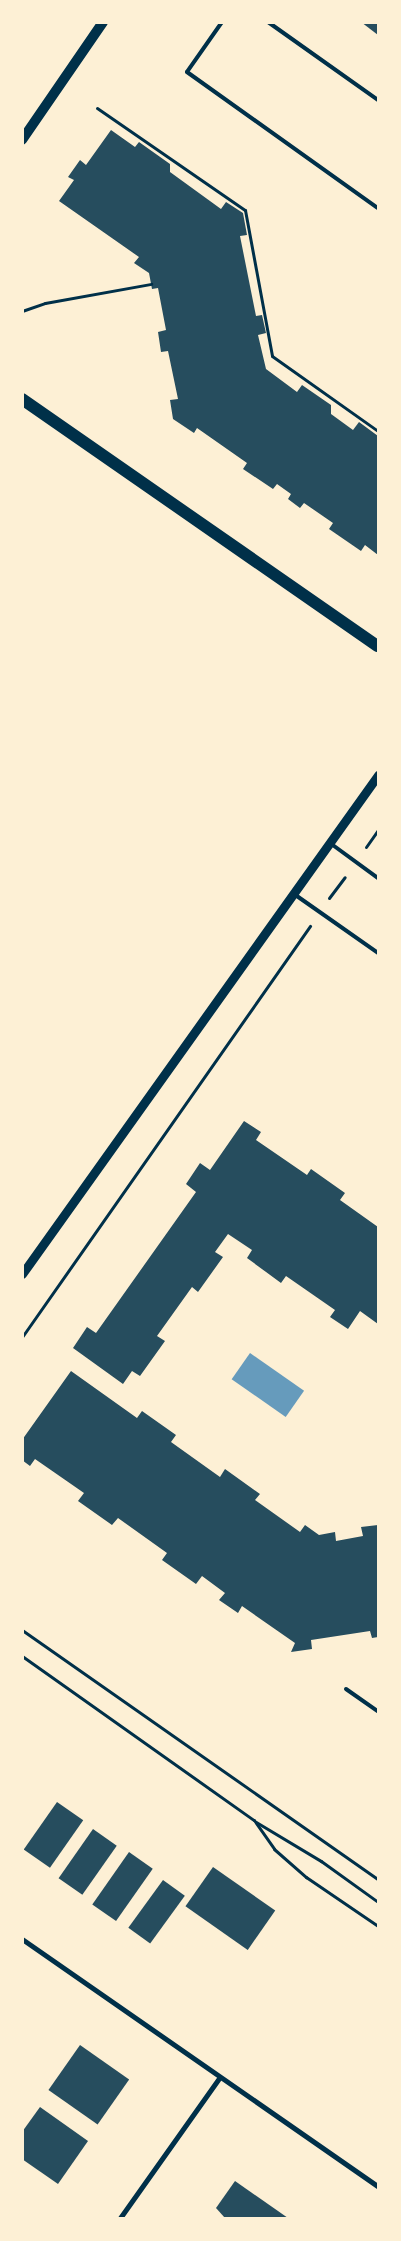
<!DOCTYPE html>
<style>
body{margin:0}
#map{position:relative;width:401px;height:2241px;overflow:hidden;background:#fdf0d5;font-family:"Roboto Condensed",sans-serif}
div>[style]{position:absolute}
.water>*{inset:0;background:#669bbc;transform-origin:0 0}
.building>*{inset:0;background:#264d5e;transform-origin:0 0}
.path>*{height:3px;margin:-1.5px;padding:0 1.5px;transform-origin:1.5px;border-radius:1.5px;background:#003049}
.service>*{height:4px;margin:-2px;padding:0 2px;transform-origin:2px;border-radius:2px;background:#003049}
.minor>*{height:5px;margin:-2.5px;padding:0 2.5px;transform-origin:2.5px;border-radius:2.5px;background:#003049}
.tertiary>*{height:9px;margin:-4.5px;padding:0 4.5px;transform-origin:4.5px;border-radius:4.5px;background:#003049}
.secondary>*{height:10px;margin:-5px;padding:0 5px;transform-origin:5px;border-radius:5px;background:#003049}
.primary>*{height:12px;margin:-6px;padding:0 6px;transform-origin:6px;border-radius:6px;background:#003049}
span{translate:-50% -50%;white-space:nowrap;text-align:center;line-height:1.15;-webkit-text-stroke:4px #fdf0d5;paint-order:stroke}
.frame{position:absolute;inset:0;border:24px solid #fdf0d5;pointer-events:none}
</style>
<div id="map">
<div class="water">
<i style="left:250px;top:1353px;width:66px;height:32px;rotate:35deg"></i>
</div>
<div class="building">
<i style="clip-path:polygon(361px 22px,378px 22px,378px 35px)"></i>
<i style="clip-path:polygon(111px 130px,135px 147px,139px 142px,170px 164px,170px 172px,221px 209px,226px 202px,243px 213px,247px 235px,240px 236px,256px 316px,262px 315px,266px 333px,258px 335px,266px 369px,297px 392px,302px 385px,331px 405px,331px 414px,353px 430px,359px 422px,378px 436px,378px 555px,365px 545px,361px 551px,329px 529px,333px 523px,304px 503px,300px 508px,288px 499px,291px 494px,277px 484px,273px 489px,243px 469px,247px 463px,197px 428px,194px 433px,173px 419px,170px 400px,178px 399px,168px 351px,161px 352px,158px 332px,166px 330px,158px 288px,152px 289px,149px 273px,134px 263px,139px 257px,59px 201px,74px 180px,68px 177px,80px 160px,86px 165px)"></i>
<i style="clip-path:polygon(244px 1121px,261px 1132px,256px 1140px,307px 1175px,311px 1169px,345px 1193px,340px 1200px,378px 1227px,378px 1324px,360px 1311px,348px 1329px,330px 1317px,335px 1310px,286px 1276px,281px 1283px,247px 1258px,252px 1250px,228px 1234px,215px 1252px,223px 1257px,198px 1292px,192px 1287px,157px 1336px,165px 1341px,140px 1376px,132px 1371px,123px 1384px,73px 1348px,87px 1327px,96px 1333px,196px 1192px,186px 1184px,200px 1163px,210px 1170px)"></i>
<i style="clip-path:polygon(71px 1371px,137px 1418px,142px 1411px,176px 1435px,171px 1442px,220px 1477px,225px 1469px,260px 1494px,255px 1500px,300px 1532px,305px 1525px,319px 1535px,335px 1532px,336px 1541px,363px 1536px,361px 1527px,378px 1525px,378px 1637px,372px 1638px,370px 1631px,311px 1640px,312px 1649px,291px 1652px,295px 1643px,242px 1606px,238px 1613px,219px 1600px,225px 1593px,202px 1576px,196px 1584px,162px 1560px,167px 1553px,118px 1518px,112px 1525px,78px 1501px,84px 1493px,35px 1459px,30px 1466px,22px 1460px,22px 1440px)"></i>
<i style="left:57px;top:1802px;width:32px;height:58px;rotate:35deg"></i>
<i style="left:93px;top:1829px;width:29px;height:60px;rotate:35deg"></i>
<i style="left:129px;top:1852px;width:29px;height:64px;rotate:35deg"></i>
<i style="left:213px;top:1867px;width:76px;height:48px;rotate:35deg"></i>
<i style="left:163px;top:1880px;width:27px;height:59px;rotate:36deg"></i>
<i style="left:80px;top:2045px;width:60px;height:55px;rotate:35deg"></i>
<i style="clip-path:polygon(40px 2107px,88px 2141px,58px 2184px,22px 2159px,22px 2132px)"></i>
<i style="clip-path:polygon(235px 2181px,288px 2218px,225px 2218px,216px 2208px)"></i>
</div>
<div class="path">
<i style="left:97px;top:108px;width:180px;rotate:34.6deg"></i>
<i style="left:245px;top:210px;width:148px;rotate:79.5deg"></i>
<i style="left:272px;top:356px;width:130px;rotate:35.3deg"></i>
<i style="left:22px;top:311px;width:24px;rotate:-19deg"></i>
<i style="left:45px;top:303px;width:108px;rotate:-10.2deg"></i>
<i style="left:366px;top:847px;width:21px;rotate:-55deg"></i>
<i style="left:329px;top:898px;width:26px;rotate:-53deg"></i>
<i style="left:22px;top:1337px;width:502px;rotate:-54.98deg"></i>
<i style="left:22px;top:1630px;width:434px;rotate:35deg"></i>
<i style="left:22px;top:1656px;width:284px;rotate:35.3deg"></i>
<i style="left:254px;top:1820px;width:35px;rotate:55deg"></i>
<i style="left:274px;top:1849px;width:43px;rotate:41.2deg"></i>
<i style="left:306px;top:1877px;width:87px;rotate:34.2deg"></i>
<i style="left:256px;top:1822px;width:76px;rotate:31deg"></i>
<i style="left:321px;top:1861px;width:70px;rotate:35.7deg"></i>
</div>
<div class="service">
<i style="left:222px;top:22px;width:61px;rotate:125deg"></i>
<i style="left:187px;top:72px;width:234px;rotate:35.5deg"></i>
<i style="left:268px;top:22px;width:135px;rotate:35.3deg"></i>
<i style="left:330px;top:843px;width:59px;rotate:36.1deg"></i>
<i style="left:294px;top:894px;width:103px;rotate:35.1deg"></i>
<i style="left:346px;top:1689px;width:39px;rotate:35deg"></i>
</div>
<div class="minor">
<i style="left:22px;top:1939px;width:433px;rotate:34.8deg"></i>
<i style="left:120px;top:2218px;width:171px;rotate:-54.7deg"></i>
</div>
<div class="tertiary">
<i style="left:22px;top:1274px;width:613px;rotate:-54.49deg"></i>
</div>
<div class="secondary">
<i style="left:22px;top:140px;width:143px;rotate:-55.5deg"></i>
</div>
<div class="primary">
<i style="left:22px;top:399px;width:433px;rotate:34.8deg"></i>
</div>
<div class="frame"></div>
</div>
